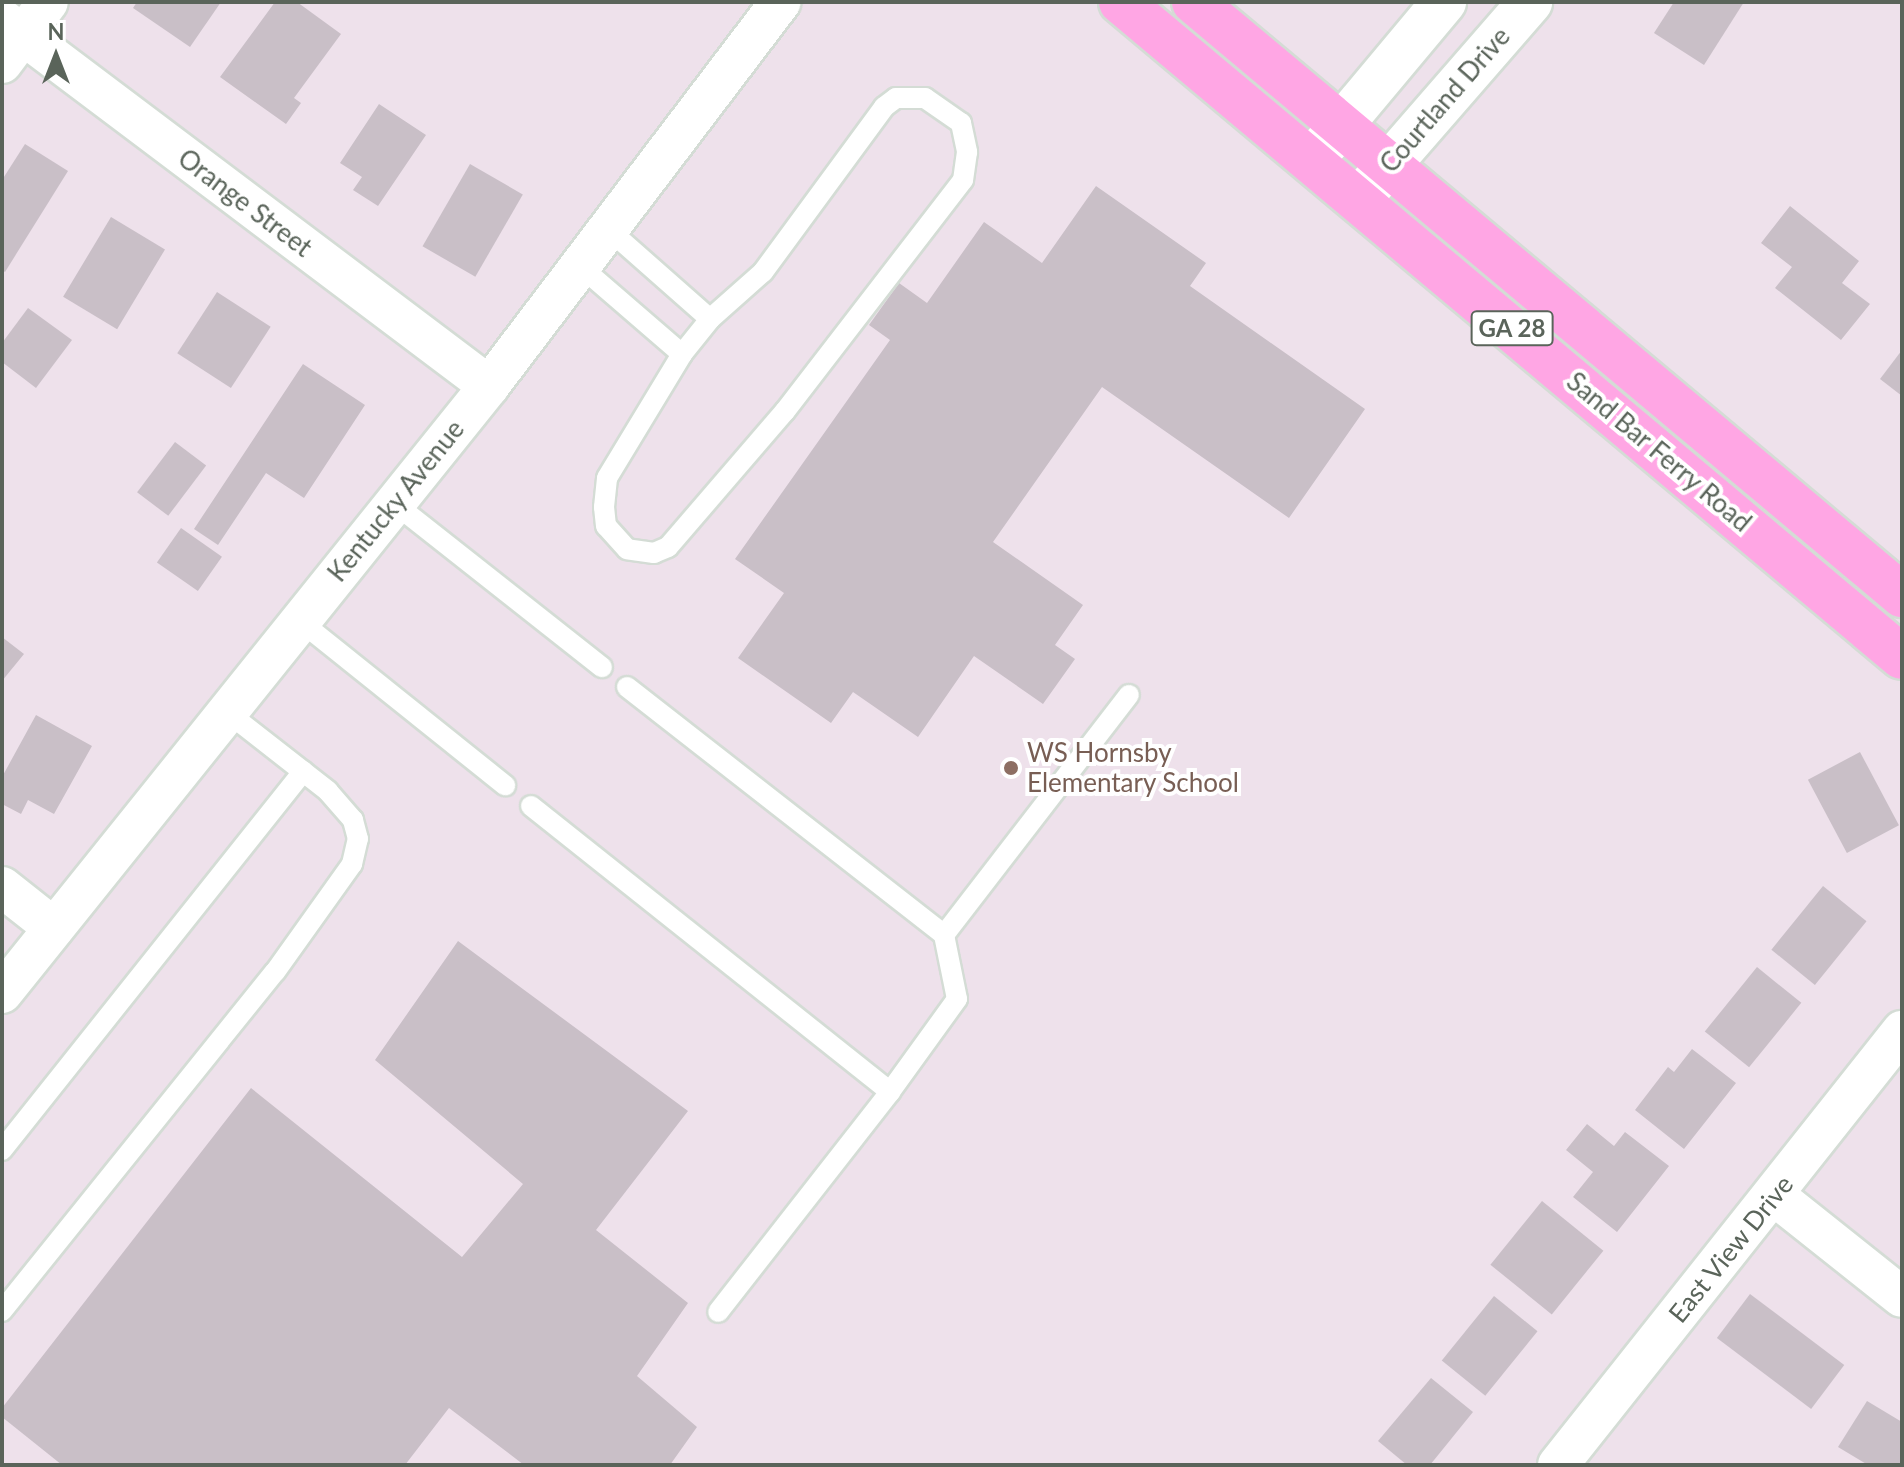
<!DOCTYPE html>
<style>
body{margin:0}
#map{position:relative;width:1904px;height:1467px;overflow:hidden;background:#eee1eb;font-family:Lato,sans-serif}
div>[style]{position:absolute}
.building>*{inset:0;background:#c9bfc7;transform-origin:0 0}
.roads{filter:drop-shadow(2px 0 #d4dcd5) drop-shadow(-2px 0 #d4dcd5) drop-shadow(0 2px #d4dcd5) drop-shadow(0 -2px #d4dcd5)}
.lane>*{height:20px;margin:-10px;padding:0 10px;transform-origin:10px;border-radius:10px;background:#fff}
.street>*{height:40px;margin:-20px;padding:0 20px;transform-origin:20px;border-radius:20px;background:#fff}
.secondary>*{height:44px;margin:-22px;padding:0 22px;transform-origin:22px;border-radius:22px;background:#fff}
.primary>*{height:44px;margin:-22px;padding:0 22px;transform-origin:22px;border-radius:22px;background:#ffa6e4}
.dots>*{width:22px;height:22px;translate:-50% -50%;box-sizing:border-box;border:4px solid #fff;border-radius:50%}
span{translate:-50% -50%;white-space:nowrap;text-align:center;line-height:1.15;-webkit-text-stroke:8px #fff;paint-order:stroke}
.shield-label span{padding:2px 6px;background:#fff;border:2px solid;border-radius:6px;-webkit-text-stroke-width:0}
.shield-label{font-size:24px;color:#5a645a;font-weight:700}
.street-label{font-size:26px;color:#5a645a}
.education-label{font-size:26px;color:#785e54}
.left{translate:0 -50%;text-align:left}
.frame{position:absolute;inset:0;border:4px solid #5a645a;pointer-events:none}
.north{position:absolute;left:16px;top:16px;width:80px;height:80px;-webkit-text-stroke:6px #fff;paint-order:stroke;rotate:0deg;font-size:22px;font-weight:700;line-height:32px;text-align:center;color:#5a645a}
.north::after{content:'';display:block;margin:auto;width:28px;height:36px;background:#5a645a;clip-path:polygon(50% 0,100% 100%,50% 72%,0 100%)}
</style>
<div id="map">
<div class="building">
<i style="clip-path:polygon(137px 2px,221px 2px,190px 47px,133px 8px)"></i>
<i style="clip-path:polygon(275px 2px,297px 2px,341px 34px,294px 98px,301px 103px,286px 124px,220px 77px)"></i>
<i style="clip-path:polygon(1674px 2px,1744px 2px,1704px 65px,1654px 33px)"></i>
<i style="clip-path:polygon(379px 104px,426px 135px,378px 206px,353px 190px,362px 177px,340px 163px)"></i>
<i style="clip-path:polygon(25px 144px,68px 171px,5px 272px,2px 270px,2px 180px)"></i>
<i style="left:470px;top:164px;width:61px;height:95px;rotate:30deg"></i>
<i style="clip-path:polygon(1096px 186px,1206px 263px,1190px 286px,1365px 409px,1289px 518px,1102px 387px,993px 542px,1083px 605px,1055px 645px,1075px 659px,1043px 704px,974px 656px,918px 737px,853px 692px,831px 723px,738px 658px,784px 593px,735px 559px,890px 340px,869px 325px,899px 283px,927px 303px,984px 222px,1042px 263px)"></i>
<i style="clip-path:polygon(1790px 206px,1859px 261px,1842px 283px,1870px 304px,1841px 340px,1775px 288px,1792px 267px,1761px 243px)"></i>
<i style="left:111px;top:217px;width:63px;height:93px;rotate:31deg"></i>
<i style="left:217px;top:292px;width:64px;height:73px;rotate:33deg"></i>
<i style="clip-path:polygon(28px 308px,72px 340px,36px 388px,2px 362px,2px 343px)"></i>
<i style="clip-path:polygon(1902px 350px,1902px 396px,1880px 379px)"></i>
<i style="clip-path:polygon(303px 364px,365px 405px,304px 498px,266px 473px,218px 545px,194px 529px)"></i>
<i style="left:175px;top:442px;width:39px;height:63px;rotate:37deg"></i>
<i style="left:181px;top:528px;width:50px;height:42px;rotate:35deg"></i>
<i style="clip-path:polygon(2px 637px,24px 654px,2px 681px)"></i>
<i style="clip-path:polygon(36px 715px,92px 746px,54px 814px,28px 800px,21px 814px,2px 804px,2px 777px)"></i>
<i style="left:1860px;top:752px;width:83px;height:59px;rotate:62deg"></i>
<i style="left:1823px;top:886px;width:56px;height:82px;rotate:39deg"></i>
<i style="clip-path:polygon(458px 941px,688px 1111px,596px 1230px,688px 1303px,637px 1376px,697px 1427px,670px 1465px,524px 1465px,449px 1408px,405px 1465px,62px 1465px,2px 1417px,2px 1408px,251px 1088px,462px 1257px,523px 1184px,375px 1060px)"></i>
<i style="left:1757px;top:967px;width:57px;height:83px;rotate:39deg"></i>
<i style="clip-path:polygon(1692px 1049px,1736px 1083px,1684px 1149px,1635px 1110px,1668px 1067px,1674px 1072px)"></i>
<i style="clip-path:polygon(1587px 1124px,1614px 1146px,1625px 1132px,1669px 1166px,1617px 1232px,1573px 1197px,1593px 1172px,1566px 1150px)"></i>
<i style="left:1542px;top:1201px;width:79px;height:82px;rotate:39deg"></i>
<i style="left:1750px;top:1294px;width:118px;height:55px;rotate:37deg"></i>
<i style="left:1494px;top:1296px;width:56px;height:83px;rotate:39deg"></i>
<i style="clip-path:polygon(1431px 1378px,1473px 1412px,1430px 1465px,1407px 1465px,1378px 1441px)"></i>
<i style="clip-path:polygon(1867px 1401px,1902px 1422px,1902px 1465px,1868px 1465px,1838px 1447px)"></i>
</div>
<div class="roads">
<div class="lane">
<i style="left:896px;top:98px;width:29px"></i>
<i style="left:925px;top:98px;width:44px;rotate:34.8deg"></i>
<i style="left:961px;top:123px;width:30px;rotate:78deg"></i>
<i style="left:967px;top:152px;width:28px;rotate:98deg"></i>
<i style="left:963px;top:180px;width:292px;rotate:127.6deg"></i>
<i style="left:785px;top:411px;width:179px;rotate:130.7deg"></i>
<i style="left:668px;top:547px;width:15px;rotate:157deg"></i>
<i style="left:654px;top:553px;width:27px;rotate:-172deg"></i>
<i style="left:627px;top:549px;width:31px;rotate:-132deg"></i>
<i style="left:606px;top:526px;width:19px;rotate:-96deg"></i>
<i style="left:604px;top:507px;width:29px;rotate:-84deg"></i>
<i style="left:607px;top:478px;width:145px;rotate:-58.8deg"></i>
<i style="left:682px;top:354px;width:45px;rotate:-51.3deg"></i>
<i style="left:710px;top:319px;width:71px;rotate:-41.6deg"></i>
<i style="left:763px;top:272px;width:205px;rotate:-53.7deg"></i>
<i style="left:884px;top:107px;width:15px;rotate:-37deg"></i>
<i style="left:608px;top:229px;width:136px;rotate:41.4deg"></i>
<i style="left:580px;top:266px;width:135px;rotate:40.8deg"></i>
<i style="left:394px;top:503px;width:265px;rotate:38.3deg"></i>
<i style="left:300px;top:621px;width:263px;rotate:38.7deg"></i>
<i style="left:627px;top:687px;width:402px;rotate:38deg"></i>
<i style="left:944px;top:935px;width:65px;rotate:78.5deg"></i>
<i style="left:957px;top:999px;width:115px;rotate:125.8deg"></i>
<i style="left:890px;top:1092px;width:279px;rotate:128deg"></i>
<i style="left:531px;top:806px;width:459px;rotate:38.5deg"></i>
<i style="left:944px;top:935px;width:303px;rotate:-52.4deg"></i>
<i style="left:2px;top:1150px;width:484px;rotate:-51.5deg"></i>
<i style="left:2px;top:1311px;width:435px;rotate:-51.2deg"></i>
<i style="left:275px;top:972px;width:133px;rotate:-54.5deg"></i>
<i style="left:352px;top:864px;width:26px;rotate:-77deg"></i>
<i style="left:358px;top:839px;width:20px;rotate:-105deg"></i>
<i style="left:353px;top:820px;width:38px;rotate:-131deg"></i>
<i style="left:328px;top:791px;width:128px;rotate:-142deg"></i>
</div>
<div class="street">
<i style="left:2px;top:19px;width:610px;rotate:37deg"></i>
<i style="left:2px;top:63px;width:76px;rotate:-53deg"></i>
<i style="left:2px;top:887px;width:66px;rotate:38.3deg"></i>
<i style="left:2px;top:993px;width:778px;rotate:-51.26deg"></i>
<i style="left:489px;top:386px;width:482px;rotate:-52.8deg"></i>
<i style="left:1775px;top:1196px;width:162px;rotate:38.5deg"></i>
<i style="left:1558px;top:1465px;width:554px;rotate:-51.6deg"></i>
</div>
<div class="secondary">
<i style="left:1312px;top:160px;width:206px;rotate:-50.1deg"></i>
<i style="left:1359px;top:199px;width:261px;rotate:-49deg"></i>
</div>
<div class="primary">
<i style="left:1121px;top:2px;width:1019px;rotate:39.99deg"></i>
<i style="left:1194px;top:2px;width:924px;rotate:39.95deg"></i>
</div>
</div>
<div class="dots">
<i style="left:1011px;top:768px;background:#8d6e63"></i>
</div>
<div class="shield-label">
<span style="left:1512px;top:328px">GA 28</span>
</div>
<div class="street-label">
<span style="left:1445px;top:100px;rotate:-49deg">Courtland Drive</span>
<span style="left:245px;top:203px;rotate:37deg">Orange Street</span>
<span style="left:1659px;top:452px;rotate:40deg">Sand Bar Ferry Road</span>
<span style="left:396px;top:501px;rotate:-51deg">Kentucky Avenue</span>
<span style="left:1731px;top:1249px;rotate:-51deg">East View Drive</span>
</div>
<div class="education-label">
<span class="left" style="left:1027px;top:768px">WS Hornsby<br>Elementary School</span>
</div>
<div class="frame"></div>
<div class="north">N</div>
</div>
